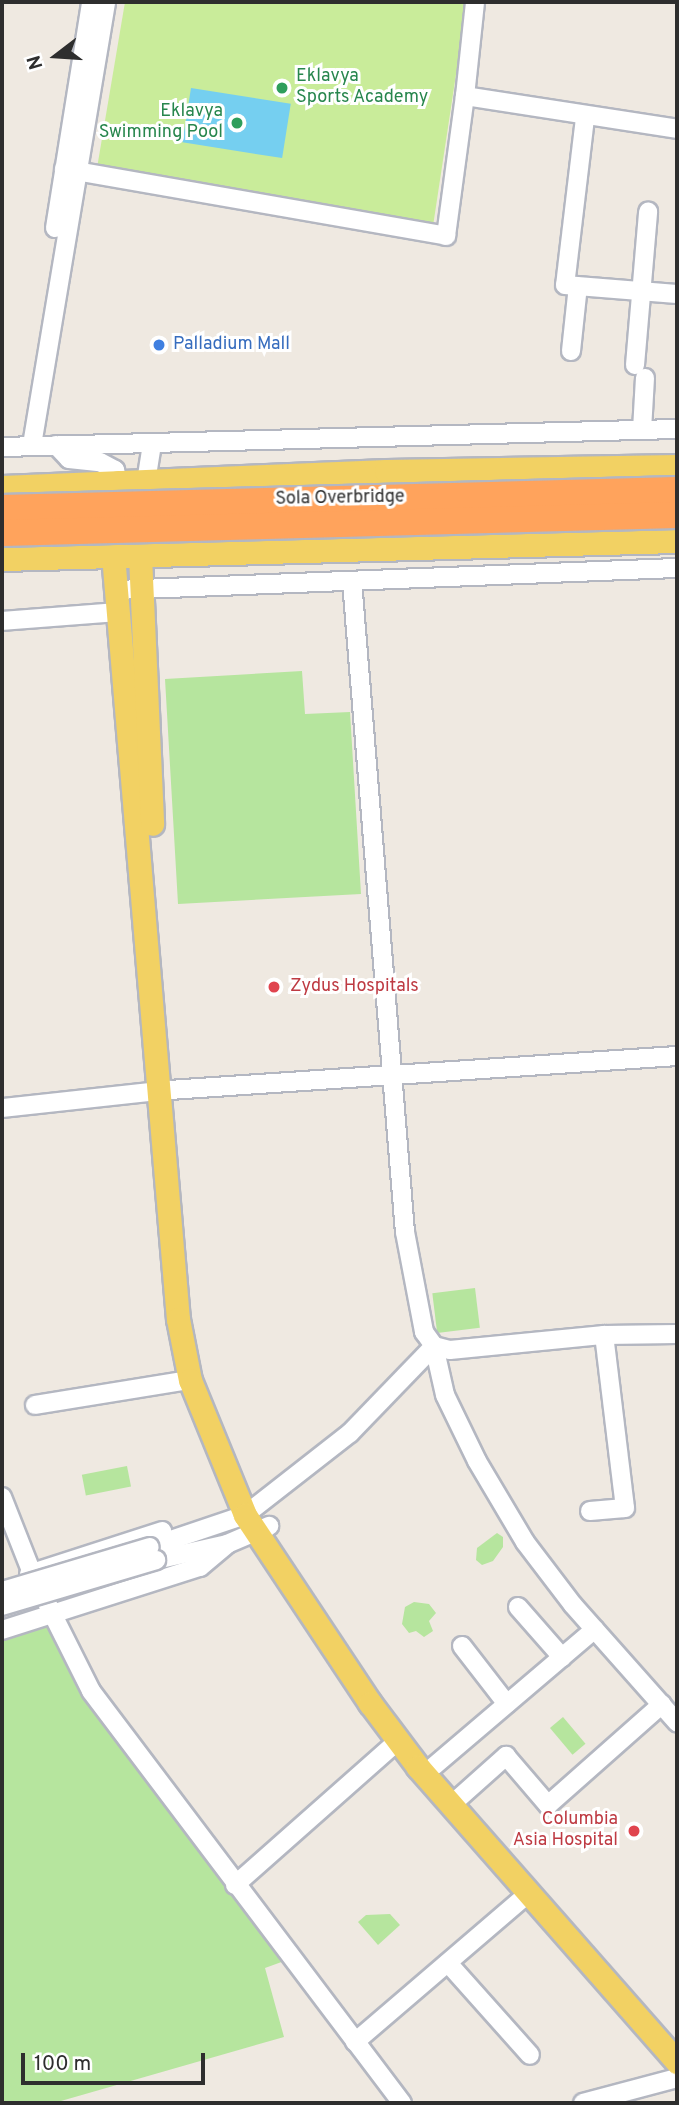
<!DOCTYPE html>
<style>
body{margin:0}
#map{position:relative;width:679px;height:2105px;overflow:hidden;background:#efe9e1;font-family:Overpass,sans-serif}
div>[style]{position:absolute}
.green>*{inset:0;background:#b6e59e;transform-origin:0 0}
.pitch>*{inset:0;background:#c9ec9a}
.water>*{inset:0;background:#75cff0;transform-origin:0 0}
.roads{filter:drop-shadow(2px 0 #b4b7c1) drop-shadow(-2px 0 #b4b7c1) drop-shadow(0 2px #b4b7c1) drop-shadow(0 -2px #b4b7c1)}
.minor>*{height:18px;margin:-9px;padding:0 9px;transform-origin:9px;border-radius:9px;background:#fff}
.major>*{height:23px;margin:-11.5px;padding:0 11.5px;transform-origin:11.5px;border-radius:11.5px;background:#f2d163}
.bridges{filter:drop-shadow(2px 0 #b4b7c1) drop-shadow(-2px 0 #b4b7c1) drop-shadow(0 2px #b4b7c1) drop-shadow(0 -2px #b4b7c1)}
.minor-bridge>*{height:18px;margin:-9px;padding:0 9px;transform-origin:9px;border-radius:9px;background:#fff}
.highway-bridge>*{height:26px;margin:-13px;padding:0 13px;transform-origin:13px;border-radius:13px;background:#ffa35c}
.dots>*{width:19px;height:19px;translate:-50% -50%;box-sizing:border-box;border:4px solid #fff;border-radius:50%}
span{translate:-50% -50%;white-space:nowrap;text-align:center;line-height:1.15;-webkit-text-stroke:6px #fff;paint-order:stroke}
.leisure-label{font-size:18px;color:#27864d}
.left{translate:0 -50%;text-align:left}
.right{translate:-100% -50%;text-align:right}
.shop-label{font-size:18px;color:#366cbe}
.street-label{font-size:18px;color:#2e2e2e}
.health-label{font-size:18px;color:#be3a42}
.frame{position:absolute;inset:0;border:4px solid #2e2e2e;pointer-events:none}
.north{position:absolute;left:21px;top:21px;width:70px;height:70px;-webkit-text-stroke:5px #fff;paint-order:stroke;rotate:253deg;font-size:19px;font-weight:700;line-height:28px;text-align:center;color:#2e2e2e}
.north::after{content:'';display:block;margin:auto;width:24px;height:32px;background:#2e2e2e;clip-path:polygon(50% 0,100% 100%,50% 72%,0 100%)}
.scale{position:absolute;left:21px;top:2053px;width:184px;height:32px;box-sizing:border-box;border:4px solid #2e2e2e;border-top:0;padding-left:9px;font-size:21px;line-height:24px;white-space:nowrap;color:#2e2e2e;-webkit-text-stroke:5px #fff;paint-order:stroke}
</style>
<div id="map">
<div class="green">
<i style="clip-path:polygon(302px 671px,305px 714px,350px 712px,361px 894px,178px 904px,165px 679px)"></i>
<i style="left:475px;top:1288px;width:40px;height:43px;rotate:83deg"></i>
<i style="left:127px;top:1466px;width:21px;height:46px;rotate:79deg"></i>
<i style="clip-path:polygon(497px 1533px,503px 1537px,503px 1547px,493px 1561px,482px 1565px,476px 1560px,477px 1548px)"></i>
<i style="clip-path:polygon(414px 1602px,429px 1604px,436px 1613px,429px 1621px,433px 1631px,424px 1637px,416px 1631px,409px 1633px,402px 1624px,405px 1607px)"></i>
<i style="clip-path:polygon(52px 1621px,287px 1960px,265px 1968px,284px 2037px,54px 2103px,2px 2103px,2px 1636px)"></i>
<i style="left:563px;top:1717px;width:35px;height:17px;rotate:50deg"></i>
<i style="clip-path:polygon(390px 1914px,400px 1925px,378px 1945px,358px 1922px,366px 1915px)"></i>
</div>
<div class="pitch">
<i style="clip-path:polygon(125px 2px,467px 2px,433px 226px,96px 174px)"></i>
</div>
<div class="water">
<i style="left:191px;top:88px;width:101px;height:55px;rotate:9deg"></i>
</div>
<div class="roads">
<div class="minor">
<i style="left:465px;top:96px;width:95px;rotate:-83.9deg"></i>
<i style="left:585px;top:118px;width:168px;rotate:96.8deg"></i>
<i style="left:565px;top:285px;width:112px;rotate:4.6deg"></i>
<i style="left:64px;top:169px;width:388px;rotate:9.9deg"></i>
<i style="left:446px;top:236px;width:141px;rotate:-82.3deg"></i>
<i style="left:465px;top:96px;width:215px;rotate:8.8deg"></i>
<i style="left:55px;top:228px;width:229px;rotate:-80.9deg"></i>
<i style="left:571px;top:351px;width:65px;rotate:-83.9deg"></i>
<i style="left:635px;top:365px;width:154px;rotate:-85.1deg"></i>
<i style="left:642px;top:430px;width:52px;rotate:-86.7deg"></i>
<i style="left:32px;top:445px;width:449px;rotate:-80.5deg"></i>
<i style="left:56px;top:445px;width:19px;rotate:47deg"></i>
<i style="left:69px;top:459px;width:31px;rotate:6deg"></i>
<i style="left:100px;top:462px;width:17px;rotate:28deg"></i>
<i style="left:115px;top:470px;width:12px;rotate:76deg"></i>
<i style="left:2px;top:447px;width:675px;rotate:-1.53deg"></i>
<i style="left:146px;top:482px;width:39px;rotate:-81deg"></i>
<i style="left:352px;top:581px;width:653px;rotate:85.35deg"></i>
<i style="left:405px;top:1232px;width:102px;rotate:79.2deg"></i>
<i style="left:424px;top:1332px;width:17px;rotate:54deg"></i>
<i style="left:434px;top:1346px;width:16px;rotate:14deg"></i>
<i style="left:450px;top:1350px;width:155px;rotate:-5.6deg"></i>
<i style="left:604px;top:1335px;width:73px;rotate:-0.8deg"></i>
<i style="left:116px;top:590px;width:561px;rotate:-2.25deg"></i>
<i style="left:2px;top:621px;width:117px;rotate:-4.4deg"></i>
<i style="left:2px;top:1108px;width:168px;rotate:-6.2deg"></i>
<i style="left:169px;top:1090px;width:509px;rotate:-3.83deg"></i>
<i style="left:434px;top:1346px;width:50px;rotate:77.3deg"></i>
<i style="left:445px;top:1395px;width:73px;rotate:64.1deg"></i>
<i style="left:477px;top:1461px;width:94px;rotate:59.3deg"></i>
<i style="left:525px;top:1542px;width:79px;rotate:52.7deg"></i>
<i style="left:573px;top:1605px;width:157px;rotate:48.4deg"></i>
<i style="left:35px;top:1405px;width:157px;rotate:-9.2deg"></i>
<i style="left:2px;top:1497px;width:82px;rotate:68.5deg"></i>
<i style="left:32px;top:1573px;width:132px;rotate:63.4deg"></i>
<i style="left:91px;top:1691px;width:516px;rotate:52.95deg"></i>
<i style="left:590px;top:1511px;width:35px;rotate:-5deg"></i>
<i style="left:625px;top:1508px;width:174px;rotate:-96.9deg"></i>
<i style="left:150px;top:1547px;width:100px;rotate:-18.6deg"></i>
<i style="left:245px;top:1515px;width:133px;rotate:-38deg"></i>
<i style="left:350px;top:1433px;width:121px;rotate:-46deg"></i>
<i style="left:156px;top:1560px;width:73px;rotate:-12.7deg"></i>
<i style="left:227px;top:1544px;width:46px;rotate:-23.2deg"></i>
<i style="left:29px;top:1574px;width:140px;rotate:-17.9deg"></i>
<i style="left:518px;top:1607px;width:67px;rotate:48.7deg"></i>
<i style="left:2px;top:1630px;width:208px;rotate:-17.7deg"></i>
<i style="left:200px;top:1567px;width:35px;rotate:-40deg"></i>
<i style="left:462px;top:1646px;width:73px;rotate:52.2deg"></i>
<i style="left:434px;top:1766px;width:211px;rotate:-40.4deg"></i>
<i style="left:460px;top:1797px;width:62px;rotate:-41.7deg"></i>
<i style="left:506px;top:1756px;width:65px;rotate:49.4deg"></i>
<i style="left:548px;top:1805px;width:152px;rotate:-41.5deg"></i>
<i style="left:235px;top:1885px;width:217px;rotate:-41.5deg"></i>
<i style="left:448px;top:1963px;width:123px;rotate:48.3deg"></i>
<i style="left:355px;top:2042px;width:229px;rotate:-40.6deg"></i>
<i style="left:583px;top:2103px;width:97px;rotate:-14.9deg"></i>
</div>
<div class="major">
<i style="left:118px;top:482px;width:73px;rotate:93.9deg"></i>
<i style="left:113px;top:555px;width:767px;rotate:85.14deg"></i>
<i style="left:178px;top:1319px;width:62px;rotate:78.9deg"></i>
<i style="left:190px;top:1380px;width:146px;rotate:67.8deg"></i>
<i style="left:245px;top:1515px;width:226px;rotate:56.4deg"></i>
<i style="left:370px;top:1703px;width:80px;rotate:53.1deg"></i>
<i style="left:418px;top:1767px;width:393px;rotate:48.7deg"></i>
<i style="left:146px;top:482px;width:74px;rotate:94.6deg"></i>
<i style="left:140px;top:556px;width:268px;rotate:87.4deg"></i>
<i style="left:2px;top:487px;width:384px;rotate:-2.4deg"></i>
<i style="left:386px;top:471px;width:291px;rotate:-1deg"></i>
<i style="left:2px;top:559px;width:675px;rotate:-1.53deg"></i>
</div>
</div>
<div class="bridges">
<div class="minor-bridge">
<i style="left:2px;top:1591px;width:154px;rotate:-16.6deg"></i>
<i style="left:2px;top:1606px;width:161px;rotate:-16.6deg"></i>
</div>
<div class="highway-bridge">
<i style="left:2px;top:508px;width:675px;rotate:-1.53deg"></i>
<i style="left:2px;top:533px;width:675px;rotate:-1.53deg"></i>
</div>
</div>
<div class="dots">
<i style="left:282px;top:88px;background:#2e9e5b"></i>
<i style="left:237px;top:123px;background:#2e9e5b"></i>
<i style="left:159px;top:345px;background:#3f7fe0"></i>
<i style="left:274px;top:987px;background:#e0444e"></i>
<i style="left:634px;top:1831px;background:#e0444e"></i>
</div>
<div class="leisure-label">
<span class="left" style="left:296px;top:88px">Eklavya<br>Sports Academy</span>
<span class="right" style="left:223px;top:123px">Eklavya<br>Swimming Pool</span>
</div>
<div class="shop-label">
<span class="left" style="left:173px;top:345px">Palladium Mall</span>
</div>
<div class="street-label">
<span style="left:340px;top:499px;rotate:-1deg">Sola Overbridge</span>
</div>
<div class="health-label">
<span class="left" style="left:290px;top:987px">Zydus Hospitals</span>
<span class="right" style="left:618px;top:1831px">Columbia<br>Asia Hospital</span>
</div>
<div class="frame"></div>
<div class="north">N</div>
<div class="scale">100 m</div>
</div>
